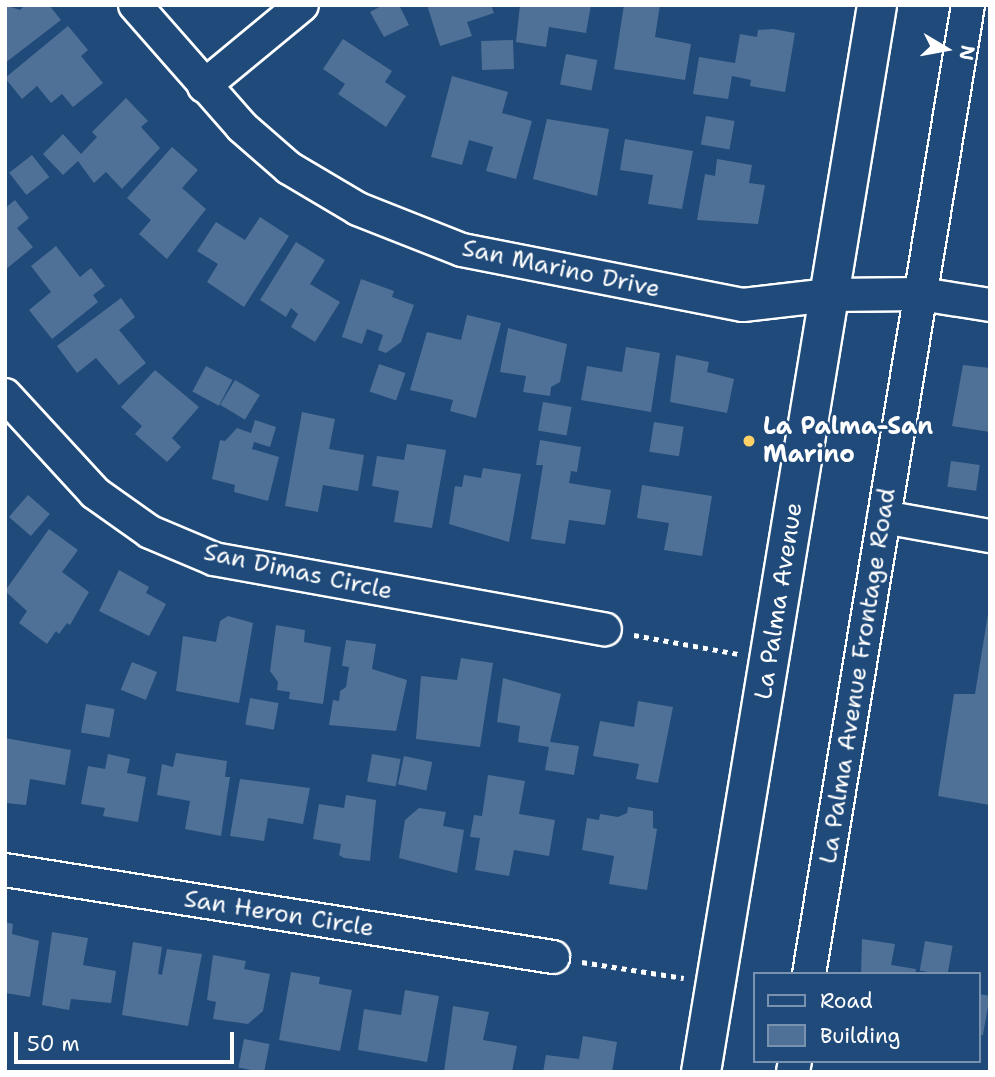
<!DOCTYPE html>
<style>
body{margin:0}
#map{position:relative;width:995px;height:1077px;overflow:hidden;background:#1f4a7a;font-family:"Shantell Sans",sans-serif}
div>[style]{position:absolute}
.building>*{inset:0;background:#507197;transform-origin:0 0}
.path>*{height:4.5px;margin-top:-2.25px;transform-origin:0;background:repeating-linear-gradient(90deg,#fff 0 5px,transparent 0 10px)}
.roads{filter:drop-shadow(2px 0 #fff) drop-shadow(-2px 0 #fff) drop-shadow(0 2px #fff) drop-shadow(0 -2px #fff)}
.minor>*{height:32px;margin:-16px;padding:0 16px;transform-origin:16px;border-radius:16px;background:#1f4a7a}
.major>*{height:38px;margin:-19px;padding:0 19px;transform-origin:19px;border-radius:19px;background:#1f4a7a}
.dots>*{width:19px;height:19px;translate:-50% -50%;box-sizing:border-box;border:4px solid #1f4a7a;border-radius:50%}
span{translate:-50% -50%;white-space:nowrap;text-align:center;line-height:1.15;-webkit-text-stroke:5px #1f4a7a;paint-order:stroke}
.street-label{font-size:24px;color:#fff}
.poi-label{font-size:24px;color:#fff;font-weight:700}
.left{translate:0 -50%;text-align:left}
.frame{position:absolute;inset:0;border:7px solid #fff;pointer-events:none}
.legend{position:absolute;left:753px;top:972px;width:228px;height:91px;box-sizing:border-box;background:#1f4a7a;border:2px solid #7992af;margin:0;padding:9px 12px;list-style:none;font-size:21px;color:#fff}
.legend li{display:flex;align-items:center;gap:14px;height:35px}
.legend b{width:35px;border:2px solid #7992af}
.north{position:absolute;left:911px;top:14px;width:70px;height:70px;-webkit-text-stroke:5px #1f4a7a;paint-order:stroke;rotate:100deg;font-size:19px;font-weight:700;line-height:28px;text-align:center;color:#fff}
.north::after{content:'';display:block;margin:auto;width:24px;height:32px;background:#fff;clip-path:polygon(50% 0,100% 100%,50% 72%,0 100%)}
.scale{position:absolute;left:14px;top:1032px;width:220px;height:32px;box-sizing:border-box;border:4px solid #fff;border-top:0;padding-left:9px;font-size:21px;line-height:24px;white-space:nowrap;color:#fff;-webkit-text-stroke:5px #1f4a7a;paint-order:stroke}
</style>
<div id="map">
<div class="building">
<i style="clip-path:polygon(5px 5px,20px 10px,25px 5px,49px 5px,61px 20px,5px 63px)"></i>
<i style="clip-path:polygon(383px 5px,399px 5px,409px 25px,384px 37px,370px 12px)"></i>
<i style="clip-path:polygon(427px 5px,491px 5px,494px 13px,467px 22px,472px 36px,440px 46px)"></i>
<i style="clip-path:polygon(520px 5px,591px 5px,586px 33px,549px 27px,546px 47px,516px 42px)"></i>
<i style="clip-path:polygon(624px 5px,660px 5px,655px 37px,691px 44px,685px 80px,614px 69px)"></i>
<i style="clip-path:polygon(68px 26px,88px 50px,81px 56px,103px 83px,73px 107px,62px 94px,51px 103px,37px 86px,22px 99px,5px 78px)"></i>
<i style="clip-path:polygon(773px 29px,795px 33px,785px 92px,750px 86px,751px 80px,732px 76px,728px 99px,693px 94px,699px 57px,735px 63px,740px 34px,757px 37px,758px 30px)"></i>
<i style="clip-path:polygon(343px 39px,392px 71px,385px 82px,406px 96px,386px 127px,338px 94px,345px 84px,323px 69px)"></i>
<i style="left:513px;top:40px;width:29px;height:32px;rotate:88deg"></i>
<i style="left:566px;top:54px;width:32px;height:31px;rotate:11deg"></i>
<i style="clip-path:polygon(452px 76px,508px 92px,502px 113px,532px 121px,516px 179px,486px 171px,493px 147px,469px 140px,462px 165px,431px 157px)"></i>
<i style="clip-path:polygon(126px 98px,148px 121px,141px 127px,160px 148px,122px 189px,106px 172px,94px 183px,78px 161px,63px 175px,43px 154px,63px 134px,81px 154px,97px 137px,92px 132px)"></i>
<i style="left:706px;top:116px;width:29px;height:29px;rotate:10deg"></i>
<i style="clip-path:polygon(547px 119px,609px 129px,597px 196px,533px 179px)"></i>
<i style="clip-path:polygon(625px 139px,693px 151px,682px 209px,648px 204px,653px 175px,620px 170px)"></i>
<i style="clip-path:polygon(172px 147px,198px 170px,182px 188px,206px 209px,167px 259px,139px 234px,151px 220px,127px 198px)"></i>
<i style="left:32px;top:155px;width:28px;height:29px;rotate:52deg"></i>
<i style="clip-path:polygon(717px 159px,752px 165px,749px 183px,765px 185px,758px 224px,697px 220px,705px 174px,715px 176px)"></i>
<i style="clip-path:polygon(15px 200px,29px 218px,17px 228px,33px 247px,5px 270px,5px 208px)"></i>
<i style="clip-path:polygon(260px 217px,289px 236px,244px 307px,207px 282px,218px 264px,197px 251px,216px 222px,245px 240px)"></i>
<i style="clip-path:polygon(296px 242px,325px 260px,310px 284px,340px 302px,315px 342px,291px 327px,298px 314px,291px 308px,286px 317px,260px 300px)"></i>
<i style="clip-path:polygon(56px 246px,80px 277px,91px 268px,105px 286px,93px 295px,98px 302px,52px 339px,29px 310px,51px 292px,31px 266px)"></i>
<i style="clip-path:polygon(361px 279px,394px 291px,392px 297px,414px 305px,401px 342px,386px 353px,378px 350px,383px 335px,367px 329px,362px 344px,342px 337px)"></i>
<i style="clip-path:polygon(121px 298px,135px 317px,119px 330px,146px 363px,119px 385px,96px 358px,77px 373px,57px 346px)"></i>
<i style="clip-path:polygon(467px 315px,501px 323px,476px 418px,450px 411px,453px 400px,410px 390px,427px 332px,461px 340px)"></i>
<i style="clip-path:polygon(508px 328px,567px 344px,560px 382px,551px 387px,550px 396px,523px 392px,526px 376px,500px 372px)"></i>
<i style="clip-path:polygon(626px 347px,660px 353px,651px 412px,581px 400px,587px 366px,622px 372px)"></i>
<i style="clip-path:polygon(676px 355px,709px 362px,707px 372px,734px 379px,727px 413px,670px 402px)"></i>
<i style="left:379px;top:364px;width:28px;height:29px;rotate:19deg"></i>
<i style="clip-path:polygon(963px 365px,990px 368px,990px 432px,952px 426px)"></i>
<i style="left:206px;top:366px;width:30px;height:29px;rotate:28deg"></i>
<i style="clip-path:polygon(155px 370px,199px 407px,172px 438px,181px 447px,167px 462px,135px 434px,142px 426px,121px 407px)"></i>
<i style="left:235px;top:380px;width:29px;height:29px;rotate:31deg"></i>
<i style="left:543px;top:402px;width:29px;height:29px;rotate:10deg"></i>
<i style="clip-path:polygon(302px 412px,335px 419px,329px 449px,364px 455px,358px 491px,323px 485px,318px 512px,285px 506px)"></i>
<i style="clip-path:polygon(255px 420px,276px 427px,270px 447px,254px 442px,252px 449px,279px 457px,268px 501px,234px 492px,235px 485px,212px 479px,220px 440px,225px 441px,237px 428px,251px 433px)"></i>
<i style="left:654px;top:422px;width:30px;height:30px;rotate:9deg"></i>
<i style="clip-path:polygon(540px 440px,581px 447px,577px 472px,571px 471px,569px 483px,611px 490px,605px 525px,569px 520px,565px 544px,531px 539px,543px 465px,536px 465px)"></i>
<i style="clip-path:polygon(407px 444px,446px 450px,432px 528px,394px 522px,399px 491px,372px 486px,377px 456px,404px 460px)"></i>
<i style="left:951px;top:461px;width:29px;height:26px;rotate:8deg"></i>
<i style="clip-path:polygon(483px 468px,521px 474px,509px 542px,449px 524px,455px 486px,462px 487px,464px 475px,481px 478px)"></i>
<i style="clip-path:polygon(642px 485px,712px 496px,702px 556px,664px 550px,669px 523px,637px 518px)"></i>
<i style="left:28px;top:495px;width:29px;height:29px;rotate:41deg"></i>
<i style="clip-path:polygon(49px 529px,78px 550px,62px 572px,89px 592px,70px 625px,67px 623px,59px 634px,56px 631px,47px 644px,19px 623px,27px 611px,5px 591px)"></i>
<i style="clip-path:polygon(119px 570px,149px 587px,146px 593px,166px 604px,149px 636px,99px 611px)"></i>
<i style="clip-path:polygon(988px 614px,990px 614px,990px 805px,938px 796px,954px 694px,975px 694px)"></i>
<i style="clip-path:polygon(228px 616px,253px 623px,239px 703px,176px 691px,183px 636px,216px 642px,220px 621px)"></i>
<i style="clip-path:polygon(276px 625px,305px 630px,304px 642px,331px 647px,323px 704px,289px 699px,290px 692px,277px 690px,278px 682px,270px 671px)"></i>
<i style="clip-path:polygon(346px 640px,376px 644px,372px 669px,407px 680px,396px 731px,329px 725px,333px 700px,339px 701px,340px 691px,346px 687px,349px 667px,342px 666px)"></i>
<i style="clip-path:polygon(461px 658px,493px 663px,480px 747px,416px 739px,421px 676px,457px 680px)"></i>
<i style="left:132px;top:662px;width:27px;height:30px;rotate:22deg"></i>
<i style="clip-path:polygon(503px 678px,561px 694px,550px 742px,579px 746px,574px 775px,545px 770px,549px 747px,518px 742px,520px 726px,497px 722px)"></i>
<i style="left:250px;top:698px;width:29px;height:27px;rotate:10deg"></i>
<i style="clip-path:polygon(638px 701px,673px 707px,658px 783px,636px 779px,639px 764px,593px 756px,600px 721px,634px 727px)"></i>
<i style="left:86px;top:704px;width:29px;height:29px;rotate:10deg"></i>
<i style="clip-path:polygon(5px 738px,71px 750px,65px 785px,30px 779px,26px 805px,5px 803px)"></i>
<i style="clip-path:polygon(176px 753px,227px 761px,225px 777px,230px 777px,221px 836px,185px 829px,190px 801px,157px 795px,162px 764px,173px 767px)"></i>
<i style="clip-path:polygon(108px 754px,130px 759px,127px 773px,146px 777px,138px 822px,103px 816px,105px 808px,81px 804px,88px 766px,105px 769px)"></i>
<i style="left:372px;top:754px;width:29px;height:28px;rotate:10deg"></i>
<i style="left:404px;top:756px;width:29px;height:29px;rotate:12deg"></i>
<i style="clip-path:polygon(488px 775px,525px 781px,519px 814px,555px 820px,549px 856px,514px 850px,509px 876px,475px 870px,480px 838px,470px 837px,474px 815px,482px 816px)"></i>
<i style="clip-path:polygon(240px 779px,310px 788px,303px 824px,268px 818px,264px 841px,230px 836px)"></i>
<i style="clip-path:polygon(346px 795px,376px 800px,370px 861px,344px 858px,339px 855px,341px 844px,313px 839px,319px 804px,344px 808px)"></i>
<i style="clip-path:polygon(628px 807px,653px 811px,653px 828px,657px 829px,647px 890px,609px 884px,614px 856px,582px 850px,587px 818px,599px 820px,600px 814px,618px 817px,627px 813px)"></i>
<i style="clip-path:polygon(419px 808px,446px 812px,443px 826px,464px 830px,457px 873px,399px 858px,405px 820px)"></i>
<i style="clip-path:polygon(5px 922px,13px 924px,12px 934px,39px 941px,30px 997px,5px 993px)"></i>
<i style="clip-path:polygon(52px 932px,88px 938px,83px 965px,116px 971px,111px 1003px,71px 999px,69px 1010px,42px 1005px)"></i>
<i style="clip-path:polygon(862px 939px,895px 944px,891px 965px,916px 969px,915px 974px,861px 974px)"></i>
<i style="left:925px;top:941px;width:28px;height:30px;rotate:10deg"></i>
<i style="clip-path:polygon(133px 942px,162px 947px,158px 974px,162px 975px,167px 949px,202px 954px,188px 1026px,122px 1015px)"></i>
<i style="clip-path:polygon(213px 955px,246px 961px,244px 969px,270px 974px,263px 1011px,248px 1024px,213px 1019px,216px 1002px,207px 1000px)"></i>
<i style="clip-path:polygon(291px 972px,320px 977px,319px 984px,352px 990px,340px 1051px,279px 1040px)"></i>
<i style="clip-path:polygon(405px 990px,439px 996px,427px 1062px,358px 1050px,364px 1009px,401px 1015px)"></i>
<i style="left:979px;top:994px;width:11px;height:40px;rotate:10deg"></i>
<i style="clip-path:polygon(453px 1006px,489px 1012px,483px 1040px,517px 1046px,512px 1072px,444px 1072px)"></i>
<i style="clip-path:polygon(583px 1036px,617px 1042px,612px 1072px,543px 1072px,546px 1055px,579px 1059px)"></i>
<i style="left:244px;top:1039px;width:26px;height:29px;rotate:11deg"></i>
</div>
<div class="path">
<i style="left:634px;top:635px;width:107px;rotate:10.3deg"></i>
<i style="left:582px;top:962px;width:103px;rotate:8.9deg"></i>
</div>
<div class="roads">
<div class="minor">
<i style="left:135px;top:5px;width:162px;rotate:48.7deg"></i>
<i style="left:242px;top:127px;width:62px;rotate:41.1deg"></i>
<i style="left:289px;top:168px;width:80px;rotate:30.7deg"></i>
<i style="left:358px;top:209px;width:112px;rotate:21.5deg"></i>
<i style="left:462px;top:250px;width:286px;rotate:11.1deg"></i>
<i style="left:743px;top:305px;width:87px;rotate:-6.6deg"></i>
<i style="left:829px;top:295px;width:92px;rotate:-0.6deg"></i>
<i style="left:921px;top:294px;width:70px;rotate:9.1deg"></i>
<i style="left:204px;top:86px;width:127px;rotate:-39.6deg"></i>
<i style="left:5px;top:395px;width:133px;rotate:47.4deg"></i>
<i style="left:95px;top:493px;width:67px;rotate:35.3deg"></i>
<i style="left:150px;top:532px;width:69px;rotate:22.9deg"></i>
<i style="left:214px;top:559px;width:397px;rotate:10.2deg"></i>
<i style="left:884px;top:517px;width:108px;rotate:10.2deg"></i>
<i style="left:5px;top:870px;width:555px;rotate:9.02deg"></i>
<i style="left:809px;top:974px;width:982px;rotate:-80.68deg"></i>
<i style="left:793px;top:1072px;width:11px;rotate:-80deg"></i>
</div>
<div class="major">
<i style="left:701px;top:1072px;width:1081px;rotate:-80.63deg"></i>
</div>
</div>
<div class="dots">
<i style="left:749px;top:441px;background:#ffd166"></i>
</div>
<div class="street-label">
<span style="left:561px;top:269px;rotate:12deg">San Marino Drive</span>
<span style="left:298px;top:572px;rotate:12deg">San Dimas Circle</span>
<span style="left:779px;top:601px;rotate:-81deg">La Palma Avenue</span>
<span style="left:858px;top:676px;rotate:-81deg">La Palma Avenue Frontage Road</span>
<span style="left:279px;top:914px;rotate:9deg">San Heron Circle</span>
</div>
<div class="poi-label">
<span class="left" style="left:763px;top:441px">La Palma-San<br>Marino</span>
</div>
<div class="frame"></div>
<ul class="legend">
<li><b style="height:9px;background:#1f4a7a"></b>Road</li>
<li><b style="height:19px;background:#507197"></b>Building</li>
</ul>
<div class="north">N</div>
<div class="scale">50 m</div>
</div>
